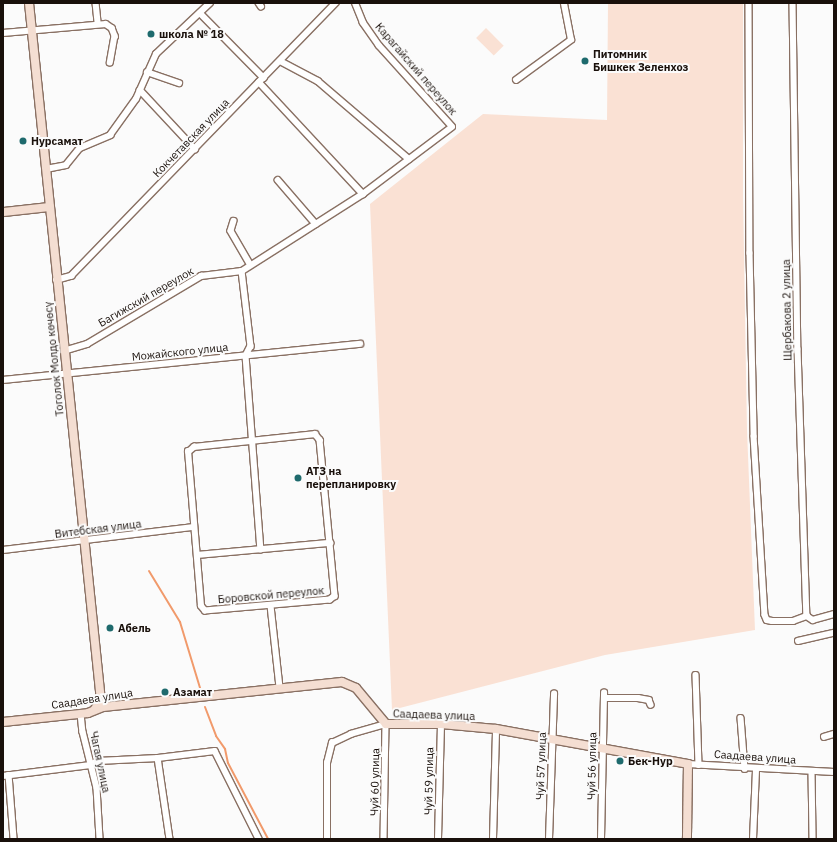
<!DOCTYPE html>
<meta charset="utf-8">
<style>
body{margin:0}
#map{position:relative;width:837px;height:842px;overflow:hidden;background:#fbfbfb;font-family:"IBM Plex Sans",sans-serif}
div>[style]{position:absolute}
.green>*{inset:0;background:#fae1d4;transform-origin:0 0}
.stream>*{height:2px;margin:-1px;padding:0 1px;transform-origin:1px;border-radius:1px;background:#f19a6b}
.roads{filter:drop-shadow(1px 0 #897063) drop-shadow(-1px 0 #897063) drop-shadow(0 1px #897063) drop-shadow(0 -1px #897063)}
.street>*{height:5.5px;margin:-2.75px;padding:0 2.75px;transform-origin:2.75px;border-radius:2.75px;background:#fff}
.secondary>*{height:8px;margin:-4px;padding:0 4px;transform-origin:4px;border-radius:4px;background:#f4ded2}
.dots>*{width:11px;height:11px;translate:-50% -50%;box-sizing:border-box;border:2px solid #fbfbfb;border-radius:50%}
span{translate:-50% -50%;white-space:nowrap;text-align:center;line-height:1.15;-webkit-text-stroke:4px #fbfbfb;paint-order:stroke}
.poi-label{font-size:11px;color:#19100b;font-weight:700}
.left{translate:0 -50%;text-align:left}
.street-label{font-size:11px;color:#19100b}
.frame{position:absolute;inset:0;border:4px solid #19100b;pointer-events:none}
</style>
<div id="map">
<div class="green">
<i style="clip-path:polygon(608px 3px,743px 3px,743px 196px,747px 430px,755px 630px,605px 655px,392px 710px,370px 204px,483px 114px,607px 120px)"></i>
<i style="left:486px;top:28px;width:25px;height:14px;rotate:45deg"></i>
</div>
<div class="stream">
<i style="left:149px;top:571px;width:60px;rotate:58.7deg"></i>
<i style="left:180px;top:622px;width:69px;rotate:73.1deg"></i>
<i style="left:205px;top:707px;width:31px;rotate:69deg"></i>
<i style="left:216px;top:736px;width:16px;rotate:55deg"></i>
<i style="left:225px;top:749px;width:14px;rotate:78deg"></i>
<i style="left:228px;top:763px;width:86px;rotate:62.2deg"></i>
</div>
<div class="roads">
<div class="street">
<i style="left:96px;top:3px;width:20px;rotate:84deg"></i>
<i style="left:259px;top:3px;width:4px;rotate:56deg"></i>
<i style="left:749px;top:3px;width:250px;rotate:89.8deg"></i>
<i style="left:750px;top:253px;width:183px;rotate:88.7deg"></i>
<i style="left:754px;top:436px;width:179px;rotate:86.5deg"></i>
<i style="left:765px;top:615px;width:5px;rotate:68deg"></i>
<i style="left:767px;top:620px;width:5px;rotate:11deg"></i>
<i style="left:772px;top:621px;width:21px"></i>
<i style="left:793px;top:621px;width:15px;rotate:-20deg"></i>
<i style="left:793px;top:3px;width:346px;rotate:89.2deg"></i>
<i style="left:798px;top:349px;width:267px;rotate:88.1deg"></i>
<i style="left:200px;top:13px;width:91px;rotate:45.4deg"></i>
<i style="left:3px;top:33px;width:103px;rotate:-5deg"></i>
<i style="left:106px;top:24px;width:7px;rotate:34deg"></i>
<i style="left:112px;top:28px;width:9px;rotate:69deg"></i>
<i style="left:115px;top:36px;width:27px;rotate:100deg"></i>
<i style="left:280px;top:61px;width:43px;rotate:27.8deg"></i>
<i style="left:318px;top:81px;width:120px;rotate:40.6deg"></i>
<i style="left:147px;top:72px;width:34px;rotate:19deg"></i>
<i style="left:516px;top:80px;width:68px;rotate:-36deg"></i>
<i style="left:571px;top:40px;width:38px;rotate:-101deg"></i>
<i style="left:259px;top:82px;width:153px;rotate:47.1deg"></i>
<i style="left:140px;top:90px;width:81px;rotate:47deg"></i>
<i style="left:46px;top:169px;width:20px;rotate:-11deg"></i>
<i style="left:66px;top:165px;width:22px;rotate:-51deg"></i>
<i style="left:80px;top:148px;width:33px;rotate:-23deg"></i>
<i style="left:110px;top:135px;width:44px;rotate:-54.2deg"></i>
<i style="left:136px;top:99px;width:49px;rotate:-66deg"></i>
<i style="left:156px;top:54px;width:74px;rotate:-43.4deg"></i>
<i style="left:278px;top:180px;width:58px;rotate:49.2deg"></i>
<i style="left:234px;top:221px;width:10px;rotate:107deg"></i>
<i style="left:231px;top:231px;width:39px;rotate:60deg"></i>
<i style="left:242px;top:271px;width:76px;rotate:83.2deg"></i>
<i style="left:251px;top:346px;width:11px;rotate:117deg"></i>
<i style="left:246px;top:356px;width:194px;rotate:85.6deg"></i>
<i style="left:56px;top:280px;width:16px;rotate:-15deg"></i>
<i style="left:71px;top:276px;width:380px;rotate:-45.9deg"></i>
<i style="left:64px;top:351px;width:24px;rotate:-17deg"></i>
<i style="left:87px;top:344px;width:133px;rotate:-30.8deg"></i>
<i style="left:201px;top:276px;width:41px;rotate:-7deg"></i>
<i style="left:242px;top:271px;width:143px;rotate:-32.5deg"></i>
<i style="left:363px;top:194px;width:111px;rotate:-37deg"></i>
<i style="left:452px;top:127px;width:109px;rotate:-132deg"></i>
<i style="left:379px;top:46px;width:28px;rotate:-125deg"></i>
<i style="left:363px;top:23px;width:22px;rotate:-112deg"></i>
<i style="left:3px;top:380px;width:359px;rotate:-5.8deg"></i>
<i style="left:315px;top:434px;width:8px;rotate:50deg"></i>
<i style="left:320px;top:440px;width:157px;rotate:84.5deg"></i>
<i style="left:335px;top:596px;width:6px;rotate:141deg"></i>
<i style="left:330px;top:600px;width:125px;rotate:175deg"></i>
<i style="left:205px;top:611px;width:6px;rotate:-129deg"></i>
<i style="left:201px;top:606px;width:155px;rotate:-94.8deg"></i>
<i style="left:188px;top:452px;width:8px;rotate:-40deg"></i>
<i style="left:194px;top:447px;width:122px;rotate:-6.1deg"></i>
<i style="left:3px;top:550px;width:192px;rotate:-6.9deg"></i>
<i style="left:197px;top:555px;width:134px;rotate:-5.2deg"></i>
<i style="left:271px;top:606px;width:82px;rotate:83.7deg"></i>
<i style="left:807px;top:616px;width:7px;rotate:34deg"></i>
<i style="left:813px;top:620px;width:22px;rotate:-16deg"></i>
<i style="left:798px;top:641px;width:37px;rotate:-13deg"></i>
<i style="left:696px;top:675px;width:90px;rotate:88.1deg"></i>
<i style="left:604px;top:698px;width:34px"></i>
<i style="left:638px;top:698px;width:11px;rotate:10deg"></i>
<i style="left:649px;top:700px;width:5px;rotate:68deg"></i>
<i style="left:81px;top:714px;width:18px;rotate:84deg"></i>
<i style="left:83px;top:732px;width:58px;rotate:76deg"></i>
<i style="left:97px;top:788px;width:51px;rotate:86.6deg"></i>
<i style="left:741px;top:718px;width:51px;rotate:85.5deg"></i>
<i style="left:824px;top:737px;width:10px;rotate:-17deg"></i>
<i style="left:158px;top:758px;width:82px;rotate:81.6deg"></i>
<i style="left:688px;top:764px;width:146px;rotate:3.1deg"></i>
<i style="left:812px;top:772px;width:67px;rotate:89.1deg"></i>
<i style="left:9px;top:775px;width:64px;rotate:85.5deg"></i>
<i style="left:3px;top:776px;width:88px;rotate:-7.2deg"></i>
<i style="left:90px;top:765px;width:9px;rotate:-27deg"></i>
<i style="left:98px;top:761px;width:60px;rotate:-2.9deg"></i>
<i style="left:158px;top:758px;width:57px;rotate:-7deg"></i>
<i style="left:215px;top:751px;width:98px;rotate:63.4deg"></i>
<i style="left:327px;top:839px;width:76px;rotate:-90deg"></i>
<i style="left:327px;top:763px;width:21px;rotate:-76deg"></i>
<i style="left:332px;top:743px;width:21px;rotate:-25deg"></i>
<i style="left:351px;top:734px;width:36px;rotate:-16deg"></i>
<i style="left:386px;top:724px;width:115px;rotate:91deg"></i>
<i style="left:438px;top:839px;width:115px;rotate:-88.5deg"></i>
<i style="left:493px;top:839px;width:110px;rotate:-88.4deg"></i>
<i style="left:549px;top:839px;width:145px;rotate:-88deg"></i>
<i style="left:601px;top:839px;width:146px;rotate:-88.8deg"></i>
<i style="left:753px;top:839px;width:69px;rotate:-87.5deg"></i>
</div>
<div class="secondary">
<i style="left:29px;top:3px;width:702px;rotate:84.11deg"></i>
<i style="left:101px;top:701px;width:11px;rotate:128deg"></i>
<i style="left:3px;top:212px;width:47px;rotate:-6.1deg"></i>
<i style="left:3px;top:722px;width:85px;rotate:-6deg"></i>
<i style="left:88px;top:713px;width:16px;rotate:-22deg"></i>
<i style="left:103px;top:707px;width:240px;rotate:-6deg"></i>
<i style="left:342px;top:682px;width:15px;rotate:23deg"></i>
<i style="left:356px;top:688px;width:47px;rotate:50.2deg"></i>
<i style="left:386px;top:724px;width:55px"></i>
<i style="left:441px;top:724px;width:55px;rotate:5.2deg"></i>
<i style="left:496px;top:729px;width:195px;rotate:10.3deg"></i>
<i style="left:688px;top:764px;width:75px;rotate:90.8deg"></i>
</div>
</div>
<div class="dots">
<i style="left:151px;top:34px;background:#1e6a6d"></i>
<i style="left:585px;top:61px;background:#1e6a6d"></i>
<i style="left:23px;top:141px;background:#1e6a6d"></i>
<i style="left:298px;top:478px;background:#1e6a6d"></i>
<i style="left:110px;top:628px;background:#1e6a6d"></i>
<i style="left:165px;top:692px;background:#1e6a6d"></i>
<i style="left:620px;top:761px;background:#1e6a6d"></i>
</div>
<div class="poi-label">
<span class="left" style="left:159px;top:34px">школа № 18</span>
<span class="left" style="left:593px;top:61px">Питомник<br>Бишкек Зеленхоз</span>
<span class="left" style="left:31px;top:141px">Нурсамат</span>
<span class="left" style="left:306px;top:478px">АТЗ на<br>перепланировку</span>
<span class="left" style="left:118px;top:628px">Абель</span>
<span class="left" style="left:173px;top:692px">Азамат</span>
<span class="left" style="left:628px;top:761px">Бек-Нур</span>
</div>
<div class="street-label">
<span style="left:416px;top:69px;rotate:49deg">Карагайский переулок</span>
<span style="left:191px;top:138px;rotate:-46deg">Кокчетавская улица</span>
<span style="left:146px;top:297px;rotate:-30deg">Багижский переулок</span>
<span style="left:787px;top:310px;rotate:-91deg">Щербакова 2 улица</span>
<span style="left:180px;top:352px;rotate:-6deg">Можайского улица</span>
<span style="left:54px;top:359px;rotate:-96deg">Тоголок Молдо көчөсү</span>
<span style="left:98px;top:529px;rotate:-7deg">Витебская улица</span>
<span style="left:271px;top:595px;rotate:-5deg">Боровской переулок</span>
<span style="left:92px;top:699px;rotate:-9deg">Саадаева улица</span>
<span style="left:434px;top:715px;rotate:2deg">Саадаева улица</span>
<span style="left:755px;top:757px;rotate:4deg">Саадаева улица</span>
<span style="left:100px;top:762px;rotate:78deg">Чагая улица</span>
<span style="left:541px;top:766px;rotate:-88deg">Чуй 57 улица</span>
<span style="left:592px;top:766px;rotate:-89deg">Чуй 56 улица</span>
<span style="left:429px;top:781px;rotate:-89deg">Чуй 59 улица</span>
<span style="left:375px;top:782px;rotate:-89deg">Чуй 60 улица</span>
</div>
<div class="frame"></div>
</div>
